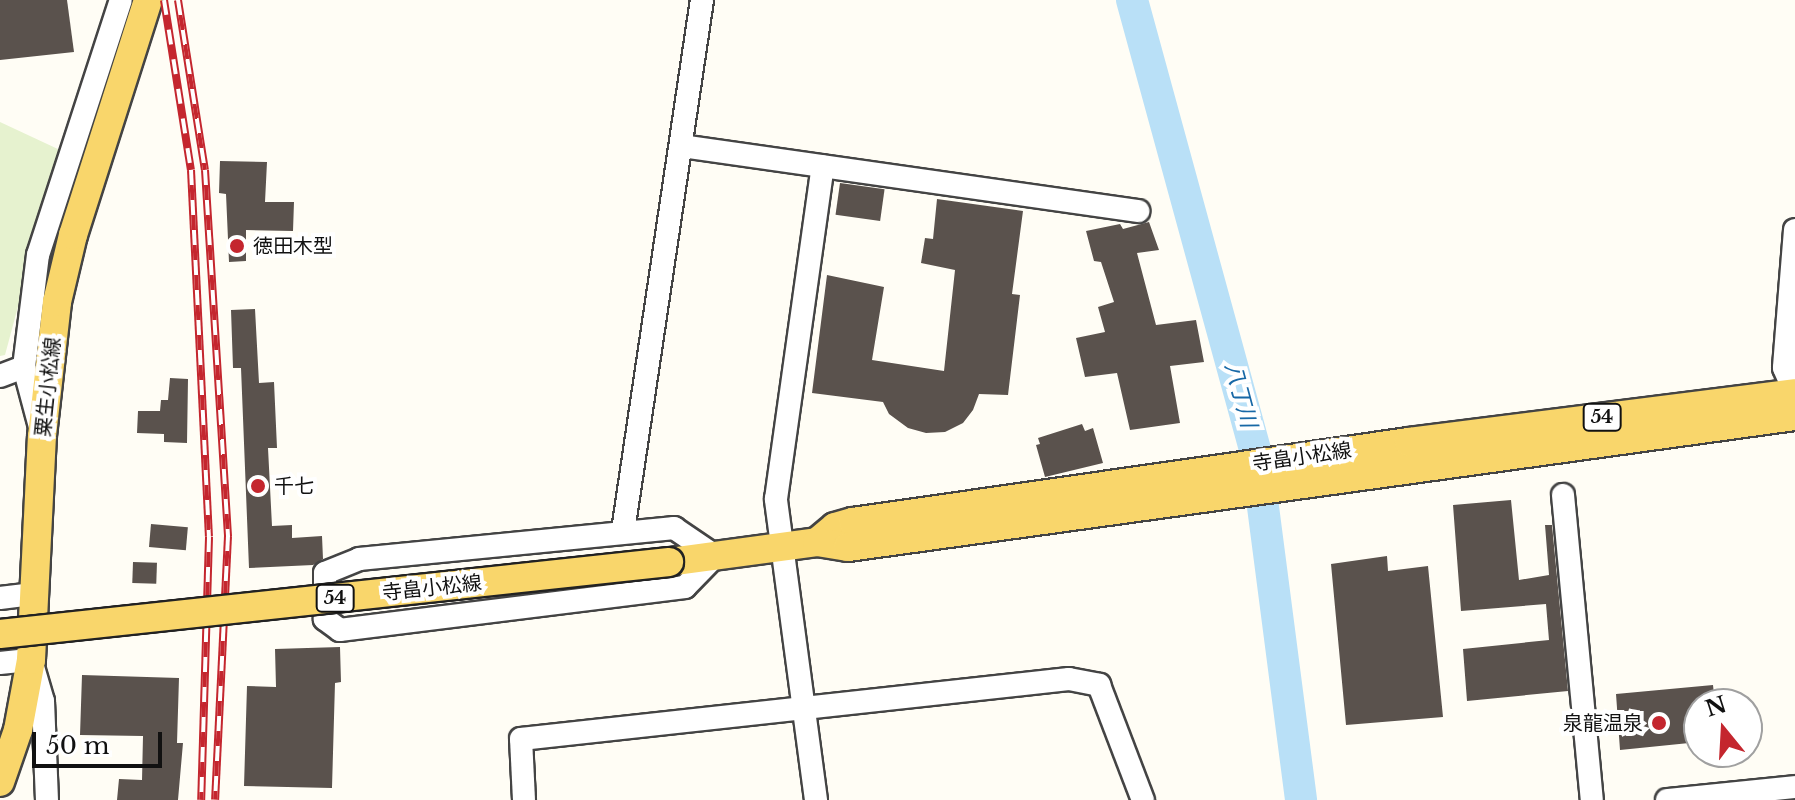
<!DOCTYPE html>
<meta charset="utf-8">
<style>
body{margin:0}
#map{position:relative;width:1795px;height:800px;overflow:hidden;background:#fffdf5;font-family:"Libre Baskerville","Noto Sans JP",serif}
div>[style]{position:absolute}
.pitch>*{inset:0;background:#e6f2cf}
.river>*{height:32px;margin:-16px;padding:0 16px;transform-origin:16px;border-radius:16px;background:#b9e0f7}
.building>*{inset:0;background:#5a524d;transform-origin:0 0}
.roads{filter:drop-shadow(2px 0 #444) drop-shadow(-2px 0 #444) drop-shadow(0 2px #444) drop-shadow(0 -2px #444)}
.minor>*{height:22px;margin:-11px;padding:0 11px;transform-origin:11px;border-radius:11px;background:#fff}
.major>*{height:28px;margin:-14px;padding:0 14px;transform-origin:14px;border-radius:14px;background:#f9d66b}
.rail>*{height:8px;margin-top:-4px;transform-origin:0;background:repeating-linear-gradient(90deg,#fff 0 15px,#c4262e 0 30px);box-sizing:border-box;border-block:2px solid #c4262e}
.bridges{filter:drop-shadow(2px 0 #222) drop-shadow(-2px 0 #222) drop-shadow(0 2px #222) drop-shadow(0 -2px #222)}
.major-bridge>*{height:28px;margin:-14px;padding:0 14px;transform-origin:14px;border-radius:14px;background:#f9d66b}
.dots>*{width:22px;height:22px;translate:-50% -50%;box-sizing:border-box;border:4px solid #fff;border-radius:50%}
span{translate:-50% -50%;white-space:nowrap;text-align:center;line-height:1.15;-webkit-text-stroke:8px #fff;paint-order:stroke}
.shield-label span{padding:2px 6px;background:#fff;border:2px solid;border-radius:6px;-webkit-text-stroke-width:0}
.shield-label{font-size:18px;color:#111;font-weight:700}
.poi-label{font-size:20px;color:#111}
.left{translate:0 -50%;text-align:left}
.right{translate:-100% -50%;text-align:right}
.street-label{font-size:20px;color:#111}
.water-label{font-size:22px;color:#1768a6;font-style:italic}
.north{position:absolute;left:1683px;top:688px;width:80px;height:80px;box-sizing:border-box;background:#fff;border:2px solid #a0a0a0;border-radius:50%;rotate:342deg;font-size:22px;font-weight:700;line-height:32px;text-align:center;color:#111}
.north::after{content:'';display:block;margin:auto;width:28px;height:36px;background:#c4262e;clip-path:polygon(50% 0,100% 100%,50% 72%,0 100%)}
.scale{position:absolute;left:32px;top:732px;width:130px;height:36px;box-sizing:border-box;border:4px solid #111;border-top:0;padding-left:10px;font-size:24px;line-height:28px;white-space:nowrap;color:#111;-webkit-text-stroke:6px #fff;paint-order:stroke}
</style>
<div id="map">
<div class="pitch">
<i style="clip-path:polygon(0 122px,60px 150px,5px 355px,0 356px)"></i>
</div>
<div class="river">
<i style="left:1132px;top:0;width:470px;rotate:74.7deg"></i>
<i style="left:1256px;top:453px;width:350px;rotate:82.6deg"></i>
</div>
<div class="building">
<i style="clip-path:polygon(0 0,67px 0,74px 52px,0 60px)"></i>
<i style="clip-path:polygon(220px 161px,267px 162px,265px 202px,294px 202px,293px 231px,246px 230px,246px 261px,229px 262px,226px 194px,219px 193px)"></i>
<i style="left:840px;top:183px;width:45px;height:32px;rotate:8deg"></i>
<i style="clip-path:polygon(937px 199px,1023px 211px,1012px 294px,1020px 295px,1008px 395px,979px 394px,973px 410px,963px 423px,945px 432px,926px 433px,908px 428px,889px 414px,883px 402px,812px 393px,827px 275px,884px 287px,872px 360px,944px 371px,955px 270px,921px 263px,925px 238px,933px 239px)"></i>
<i style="clip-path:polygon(1149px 222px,1159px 250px,1137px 253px,1156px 325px,1196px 320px,1204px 362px,1170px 366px,1180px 423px,1130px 430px,1117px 373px,1085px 377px,1076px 338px,1105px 332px,1098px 307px,1114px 302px,1101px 262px,1094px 261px,1086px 231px,1120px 224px,1123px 229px)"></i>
<i style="clip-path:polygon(255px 309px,259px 383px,274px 382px,277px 448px,268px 448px,272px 526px,292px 525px,292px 538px,322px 536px,323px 559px,313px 565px,249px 568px,241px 368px,233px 368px,231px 310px)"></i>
<i style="clip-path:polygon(170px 378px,188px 379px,187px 443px,164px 442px,164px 434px,137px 433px,138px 411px,160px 411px,161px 400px,168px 400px)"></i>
<i style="clip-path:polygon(1082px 424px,1085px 431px,1093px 428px,1103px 463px,1045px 477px,1036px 445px,1040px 444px,1038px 438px)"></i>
<i style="clip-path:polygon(1511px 500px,1519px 580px,1549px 575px,1545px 525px,1552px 525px,1568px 691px,1467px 701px,1463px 649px,1549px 640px,1546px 604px,1461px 611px,1453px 505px)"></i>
<i style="left:151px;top:524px;width:37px;height:23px;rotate:5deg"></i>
<i style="clip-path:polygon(1387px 556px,1388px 571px,1428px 566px,1443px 717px,1346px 725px,1331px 564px)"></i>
<i style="left:133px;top:562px;width:24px;height:21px;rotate:2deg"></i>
<i style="clip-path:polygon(340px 647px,341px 682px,335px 683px,332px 788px,244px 786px,247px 686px,276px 687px,275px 649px)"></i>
<i style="clip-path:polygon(82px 675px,179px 678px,177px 743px,183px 743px,178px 800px,117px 800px,119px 779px,142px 780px,143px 736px,80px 735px)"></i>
<i style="clip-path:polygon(1713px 685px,1715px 704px,1699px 704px,1699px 742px,1620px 750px,1616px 694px)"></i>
</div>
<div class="roads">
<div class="minor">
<i style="left:681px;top:146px;width:462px;rotate:8.1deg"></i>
<i style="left:1795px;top:230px;width:138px;rotate:94.6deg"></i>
<i style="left:1784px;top:368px;width:27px;rotate:66deg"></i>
<i style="left:0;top:376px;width:26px;rotate:-21deg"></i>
<i style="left:40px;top:427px;width:62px;rotate:-104.9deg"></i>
<i style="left:24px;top:367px;width:113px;rotate:-82.9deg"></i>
<i style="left:38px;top:255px;width:268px;rotate:-72deg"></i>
<i style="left:1563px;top:495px;width:306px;rotate:84.6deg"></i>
<i style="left:674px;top:528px;width:50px;rotate:34.3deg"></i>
<i style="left:715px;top:556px;width:43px;rotate:134.1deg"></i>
<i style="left:685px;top:587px;width:348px;rotate:172.9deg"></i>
<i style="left:340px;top:630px;width:19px;rotate:-144deg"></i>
<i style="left:325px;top:619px;width:46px;rotate:-90deg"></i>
<i style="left:325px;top:573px;width:37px;rotate:-22deg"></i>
<i style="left:359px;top:559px;width:317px;rotate:-5.6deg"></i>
<i style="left:623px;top:531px;width:537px;rotate:-81.54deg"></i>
<i style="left:0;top:598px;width:34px;rotate:-7deg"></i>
<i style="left:0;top:663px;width:31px;rotate:-6deg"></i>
<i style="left:31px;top:660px;width:43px;rotate:73.7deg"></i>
<i style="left:43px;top:701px;width:99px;rotate:87.7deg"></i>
<i style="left:524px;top:800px;width:61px;rotate:-92.8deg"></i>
<i style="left:521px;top:739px;width:551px;rotate:-6.25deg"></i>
<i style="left:1069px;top:679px;width:31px;rotate:11deg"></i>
<i style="left:1099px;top:685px;width:123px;rotate:69.1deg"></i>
<i style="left:816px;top:800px;width:304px;rotate:-97.6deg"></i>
<i style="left:776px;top:499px;width:336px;rotate:-82deg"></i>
<i style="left:1667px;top:800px;width:129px;rotate:-5.8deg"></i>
</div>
<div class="major">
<i style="left:817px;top:542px;width:23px;rotate:-40deg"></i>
<i style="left:835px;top:527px;width:19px;rotate:-16deg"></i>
<i style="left:853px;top:522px;width:562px;rotate:-8.19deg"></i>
<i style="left:1409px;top:442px;width:389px;rotate:-7.2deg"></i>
<i style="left:669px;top:562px;width:149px;rotate:-7.7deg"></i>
<i style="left:817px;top:542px;width:31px;rotate:9deg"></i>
<i style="left:848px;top:547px;width:956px;rotate:-7.88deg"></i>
<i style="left:0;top:782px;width:55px;rotate:-70.9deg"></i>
<i style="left:18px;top:730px;width:71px;rotate:-79.5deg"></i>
<i style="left:31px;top:660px;width:224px;rotate:-87.2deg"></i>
<i style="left:42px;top:436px;width:135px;rotate:-83.6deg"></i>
<i style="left:57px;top:302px;width:69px;rotate:-76.6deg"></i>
<i style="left:73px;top:235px;width:247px;rotate:-72.3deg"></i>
</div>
</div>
<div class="rail">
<i style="left:164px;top:0;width:172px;rotate:81deg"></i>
<i style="left:191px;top:170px;width:367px;rotate:87.2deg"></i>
<i style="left:209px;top:537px;width:263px;rotate:91.7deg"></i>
<i style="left:178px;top:0;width:172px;rotate:81deg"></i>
<i style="left:205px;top:170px;width:367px;rotate:86.4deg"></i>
<i style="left:228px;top:536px;width:264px;rotate:92.8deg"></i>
</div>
<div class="bridges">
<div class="major-bridge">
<i style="left:0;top:634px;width:673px;rotate:-6.14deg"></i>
</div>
</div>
<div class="dots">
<i style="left:237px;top:246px;background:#c4262e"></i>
<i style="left:258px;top:486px;background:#c4262e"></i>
<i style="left:1659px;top:723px;background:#c4262e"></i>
</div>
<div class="shield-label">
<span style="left:1602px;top:417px">54</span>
<span style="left:335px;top:598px">54</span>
</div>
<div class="poi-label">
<span class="left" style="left:253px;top:246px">徳田木型</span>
<span class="left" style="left:274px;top:486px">千七</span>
<span class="right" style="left:1643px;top:723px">泉龍温泉</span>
</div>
<div class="street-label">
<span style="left:48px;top:387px;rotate:-84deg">粟生小松線</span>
<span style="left:1302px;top:457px;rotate:-8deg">寺畠小松線</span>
<span style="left:432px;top:588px;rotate:-6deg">寺畠小松線</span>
</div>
<div class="water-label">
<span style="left:1241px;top:395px;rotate:75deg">八丁川</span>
</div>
<div class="north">N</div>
<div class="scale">50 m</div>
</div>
